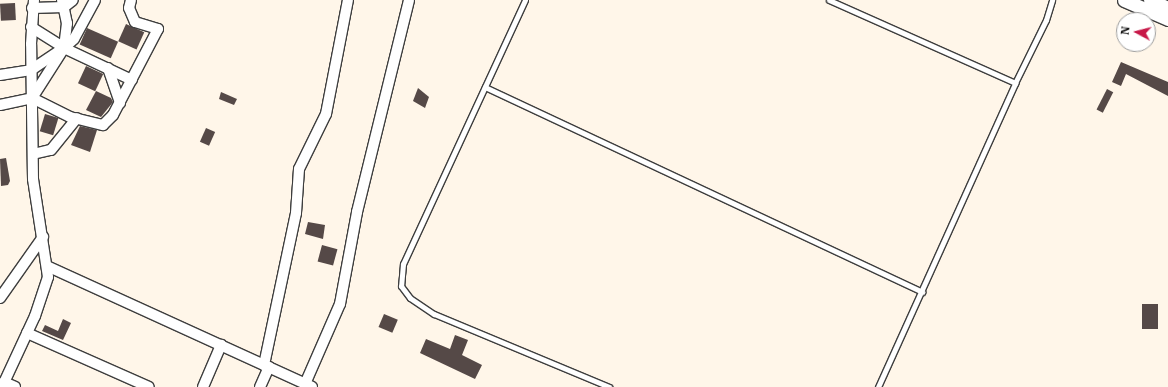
<!DOCTYPE html>
<style>
body{margin:0}
#map{position:relative;width:1168px;height:387px;overflow:hidden;background:#fff6e9;font-family:"IBM Plex Serif",serif}
div>[style]{position:absolute}
.building>*{inset:0;background:#554947;transform-origin:0 0}
.roads{filter:drop-shadow(1px 0 #3e3e3e) drop-shadow(-1px 0 #3e3e3e) drop-shadow(0 1px #3e3e3e) drop-shadow(0 -1px #3e3e3e)}
.service>*{height:5px;margin:-2.5px;padding:0 2.5px;transform-origin:2.5px;border-radius:2.5px;background:#fff}
.minor>*{height:10px;margin:-5px;padding:0 5px;transform-origin:5px;border-radius:5px;background:#fff}
.tertiary>*{height:13px;margin:-6.5px;padding:0 6.5px;transform-origin:6.5px;border-radius:6.5px;background:#fff}
span{translate:-50% -50%;white-space:nowrap;text-align:center;line-height:1.15;-webkit-text-stroke:4px #fff;paint-order:stroke}
.north{position:absolute;left:1116px;top:12px;width:40px;height:40px;box-sizing:border-box;background:#fff;border:1px solid #9d9d9d;border-radius:50%;rotate:277deg;font-size:11px;font-weight:700;line-height:16px;text-align:center;color:#0b0b0b}
.north::after{content:'';display:block;margin:auto;width:14px;height:18px;background:#c71848;clip-path:polygon(50% 0,100% 100%,50% 72%,0 100%)}
</style>
<div id="map">
<div class="building">
<i style="left:15px;top:3px;width:17px;height:15px;rotate:87deg"></i>
<i style="left:126px;top:24px;width:20px;height:19px;rotate:24deg"></i>
<i style="left:87px;top:28px;width:34px;height:18px;rotate:24deg"></i>
<i style="clip-path:polygon(1121px 62px,1168px 82px,1168px 96px,1126px 74px,1121px 86px,1112px 82px)"></i>
<i style="left:86px;top:66px;width:19px;height:19px;rotate:25deg"></i>
<i style="clip-path:polygon(418px 88px,429px 97px,425px 108px,413px 101px)"></i>
<i style="left:1107px;top:89px;width:7px;height:23px;rotate:27deg"></i>
<i style="clip-path:polygon(96px 91px,111px 98px,113px 102px,101px 117px,86px 110px)"></i>
<i style="clip-path:polygon(221px 92px,237px 99px,234px 105px,219px 99px)"></i>
<i style="left:45px;top:114px;width:14px;height:18px;rotate:17deg"></i>
<i style="clip-path:polygon(80px 126px,97px 130px,90px 152px,71px 145px)"></i>
<i style="left:206px;top:128px;width:10px;height:15px;rotate:24deg"></i>
<i style="clip-path:polygon(6px 158px,10px 181px,8px 185px,1px 186px,0 159px)"></i>
<i style="clip-path:polygon(308px 222px,325px 225px,323px 239px,305px 234px)"></i>
<i style="left:322px;top:245px;width:16px;height:17px;rotate:15deg"></i>
<i style="left:1142px;top:304px;width:16px;height:25px"></i>
<i style="left:384px;top:314px;width:15px;height:14px;rotate:23deg"></i>
<i style="clip-path:polygon(63px 319px,71px 323px,63px 340px,42px 331px,45px 325px,58px 331px)"></i>
<i style="clip-path:polygon(455px 335px,468px 340px,462px 355px,482px 365px,475px 379px,420px 353px,426px 339px,450px 349px)"></i>
</div>
<div class="roads">
<div class="service">
<i style="left:525px;top:0;width:291px;rotate:114.8deg"></i>
<i style="left:403px;top:264px;width:22px;rotate:95deg"></i>
<i style="left:401px;top:286px;width:15px;rotate:53deg"></i>
<i style="left:410px;top:298px;width:29px;rotate:34deg"></i>
<i style="left:434px;top:314px;width:190px;rotate:22.6deg"></i>
<i style="left:829px;top:0;width:204px;rotate:24deg"></i>
<i style="left:485px;top:87px;width:483px;rotate:25.1deg"></i>
<i style="left:878px;top:387px;width:333px;rotate:-65.7deg"></i>
<i style="left:1015px;top:83px;width:70px;rotate:-63.8deg"></i>
<i style="left:1046px;top:20px;width:21px;rotate:-73deg"></i>
</div>
<div class="minor">
<i style="left:62px;top:0;width:24px;rotate:78deg"></i>
<i style="left:67px;top:23px;width:25px;rotate:97deg"></i>
<i style="left:64px;top:48px;width:59px;rotate:122.6deg"></i>
<i style="left:32px;top:98px;width:42px;rotate:26.6deg"></i>
<i style="left:70px;top:117px;width:34px;rotate:14deg"></i>
<i style="left:103px;top:125px;width:14px;rotate:-45deg"></i>
<i style="left:113px;top:115px;width:97px;rotate:-62.4deg"></i>
<i style="left:158px;top:29px;width:24px;rotate:-163deg"></i>
<i style="left:135px;top:22px;width:15px;rotate:-113deg"></i>
<i style="left:129px;top:8px;width:8px;rotate:-76deg"></i>
<i style="left:32px;top:8px;width:32px;rotate:-2deg"></i>
<i style="left:64px;top:7px;width:11px;rotate:-38deg"></i>
<i style="left:31px;top:27px;width:39px;rotate:32deg"></i>
<i style="left:64px;top:48px;width:75px;rotate:25.2deg"></i>
<i style="left:108px;top:68px;width:37px;rotate:71deg"></i>
<i style="left:0;top:75px;width:31px;rotate:-9deg"></i>
<i style="left:31px;top:70px;width:40px;rotate:-34deg"></i>
<i style="left:64px;top:48px;width:13px;rotate:-42deg"></i>
<i style="left:74px;top:39px;width:44px;rotate:-61.7deg"></i>
<i style="left:0;top:105px;width:33px;rotate:-12deg"></i>
<i style="left:33px;top:154px;width:18px;rotate:-13deg"></i>
<i style="left:51px;top:150px;width:41px;rotate:-50.9deg"></i>
<i style="left:49px;top:267px;width:289px;rotate:24.5deg"></i>
<i style="left:0;top:298px;width:75px;rotate:-54.8deg"></i>
<i style="left:27px;top:333px;width:133px;rotate:23.9deg"></i>
<i style="left:264px;top:365px;width:155px;rotate:-78.1deg"></i>
<i style="left:296px;top:213px;width:44px;rotate:-86.1deg"></i>
<i style="left:299px;top:169px;width:61px;rotate:-63.9deg"></i>
<i style="left:326px;top:114px;width:116px;rotate:-79.1deg"></i>
<i style="left:4px;top:382px;width:12px;rotate:24deg"></i>
<i style="left:305px;top:384px;width:87px;rotate:-66.4deg"></i>
<i style="left:340px;top:304px;width:94px;rotate:-79.5deg"></i>
<i style="left:357px;top:212px;width:218px;rotate:-76.2deg"></i>
<i style="left:2px;top:387px;width:78px;rotate:-65.1deg"></i>
<i style="left:35px;top:316px;width:41px;rotate:-71.6deg"></i>
<i style="left:48px;top:277px;width:99px;rotate:-98.7deg"></i>
<i style="left:33px;top:179px;width:135px;rotate:-90.8deg"></i>
<i style="left:31px;top:44px;width:44px;rotate:-86.1deg"></i>
<i style="left:203px;top:387px;width:46px;rotate:-66.8deg"></i>
<i style="left:260px;top:387px;width:22px;rotate:-66deg"></i>
</div>
<div class="tertiary">
<i style="left:1124px;top:0;width:48px;rotate:23.4deg"></i>
<i style="left:1150px;top:0;width:20px;rotate:24deg"></i>
</div>
</div>
<div class="north">N</div>
</div>
